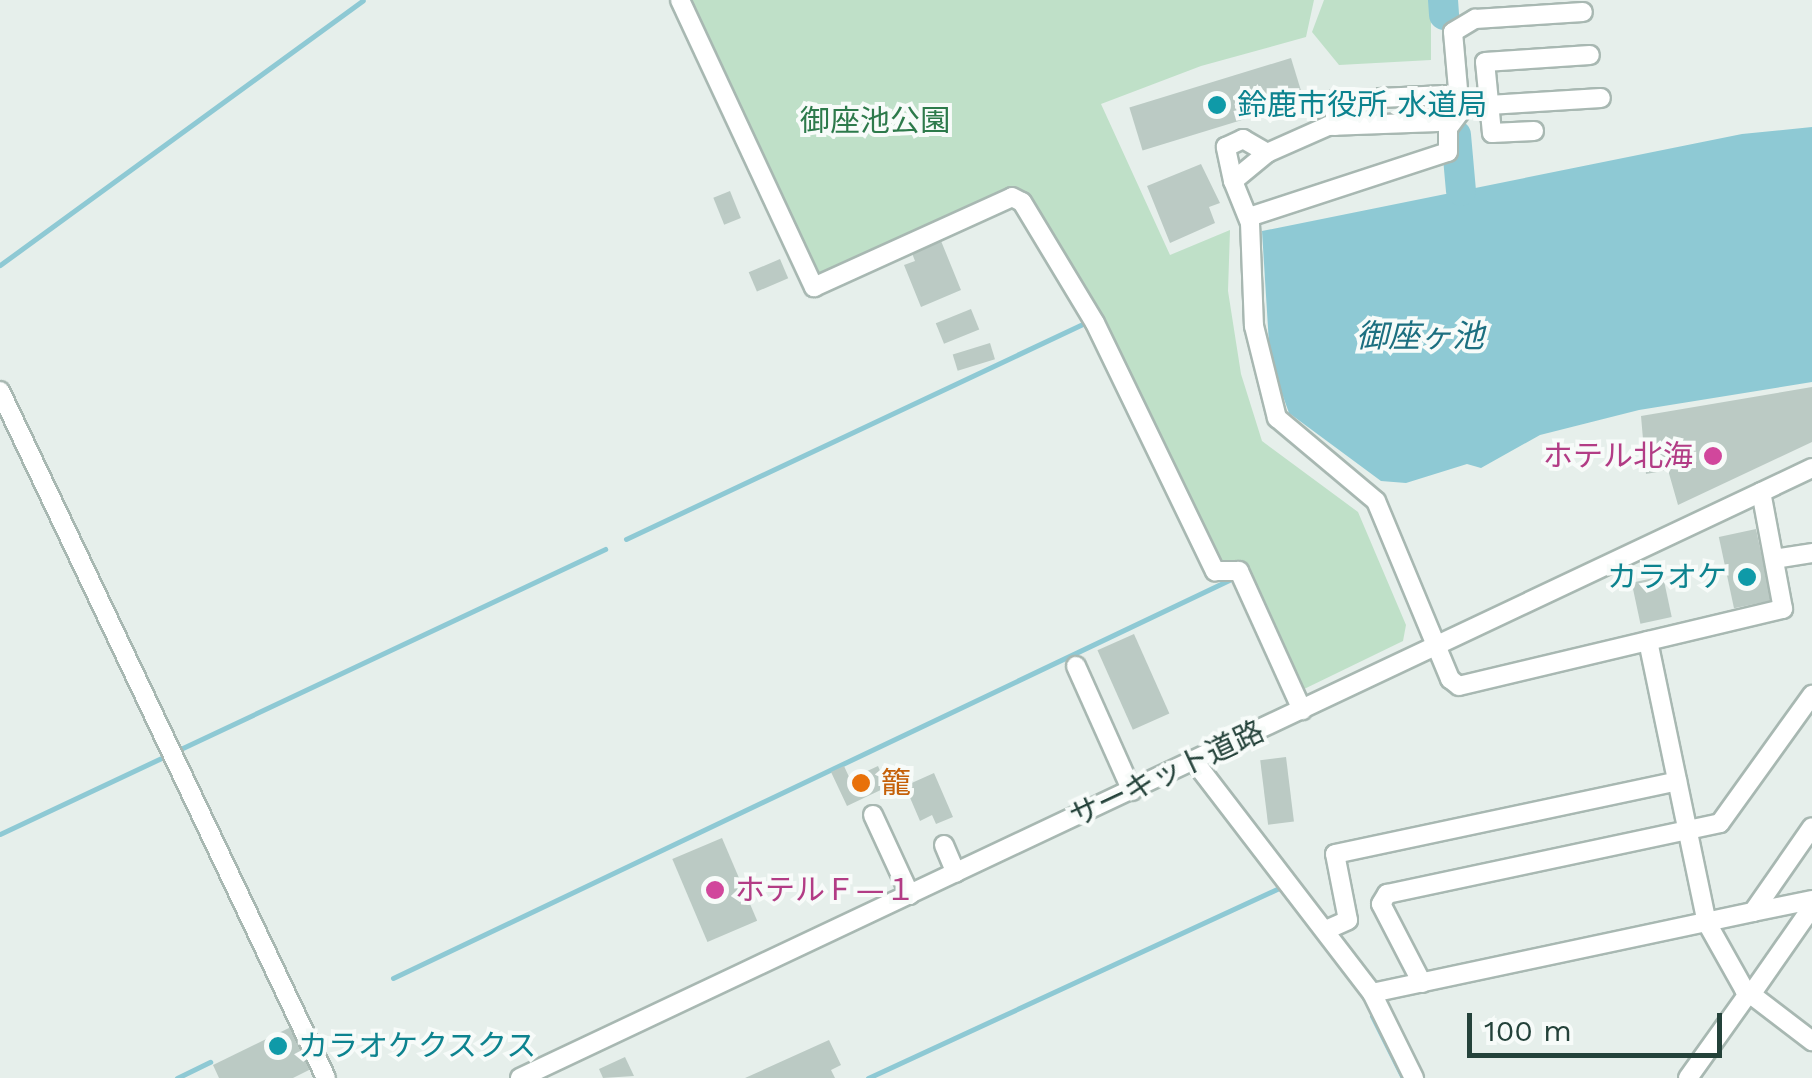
<!DOCTYPE html>
<meta charset="utf-8">
<style>
body{margin:0}
#map{position:relative;width:1812px;height:1078px;overflow:hidden;background:#e6efeb;font-family:"Work Sans","Noto Sans JP",sans-serif}
div>[style]{position:absolute}
.green>*{inset:0;background:#bfe0c8}
.water>*{inset:0;background:#8ec9d4}
.stream>*{height:5px;margin:-2.5px;padding:0 2.5px;transform-origin:2.5px;border-radius:2.5px;background:#8ec9d4}
.river>*{height:30px;margin:-15px;padding:0 15px;transform-origin:15px;border-radius:15px;background:#8ec9d4}
.building>*{inset:0;background:#bbcac4;transform-origin:0 0}
.roads{filter:drop-shadow(2px 0 #a8b8b2) drop-shadow(-2px 0 #a8b8b2) drop-shadow(0 2px #a8b8b2) drop-shadow(0 -2px #a8b8b2)}
.minor>*{height:18px;margin:-9px;padding:0 9px;transform-origin:9px;border-radius:9px;background:#fff}
.dots>*{width:28px;height:28px;translate:-50% -50%;box-sizing:border-box;border:5px solid #f7fbf9;border-radius:50%}
span{translate:-50% -50%;white-space:nowrap;text-align:center;line-height:1.15;-webkit-text-stroke:8px #f7fbf9;paint-order:stroke}
.culture-label{font-size:30px;color:#0d838f}
.left{translate:0 -50%;text-align:left}
.right{translate:-100% -50%;text-align:right}
.park-label{font-size:30px;color:#2d7a4b}
.hotel-label{font-size:30px;color:#b23c85}
.street-label{font-size:30px;color:#24423a}
.food-label{font-size:30px;color:#c56008}
.water-label{font-size:32px;color:#1c6f80;font-style:italic}
.scale{position:absolute;left:1467px;top:1013px;width:255px;height:45px;box-sizing:border-box;border:5px solid #24423a;border-top:0;padding-left:12px;font-size:30px;line-height:35px;white-space:nowrap;color:#24423a;-webkit-text-stroke:8px #f7fbf9;paint-order:stroke}
</style>
<div id="map">
<div class="green">
<i style="clip-path:polygon(684px 0,1314px 0,1306px 37px,1201px 66px,1101px 104px,1170px 255px,1230px 230px,1228px 291px,1241px 374px,1262px 441px,1358px 512px,1406px 625px,1403px 641px,1300px 691px,1243px 567px,1217px 560px,1027px 196px,825px 278px,813px 273px)"></i>
<i style="clip-path:polygon(1324px 0,1431px 0,1431px 60px,1339px 65px,1312px 32px)"></i>
</div>
<div class="water">
<i style="clip-path:polygon(1812px 127px,1812px 382px,1639px 410px,1540px 435px,1481px 468px,1467px 464px,1406px 483px,1381px 481px,1289px 413px,1270px 360px,1262px 231px,1742px 134px)"></i>
</div>
<div class="stream">
<i style="left:0;top:265px;width:449px;rotate:-36.1deg"></i>
<i style="left:626px;top:539px;width:510px;rotate:-25.21deg"></i>
<i style="left:0;top:834px;width:669px;rotate:-25.22deg"></i>
<i style="left:393px;top:978px;width:926px;rotate:-25.46deg"></i>
<i style="left:1372px;top:1016px;width:69px;rotate:63.4deg"></i>
<i style="left:177px;top:1078px;width:37px;rotate:-26deg"></i>
<i style="left:868px;top:1078px;width:457px;rotate:-24.8deg"></i>
</div>
<div class="river">
<i style="left:1443px;top:0;width:15px;rotate:86deg"></i>
<i style="left:1456px;top:135px;width:56px;rotate:84.9deg"></i>
</div>
<div class="building">
<i style="left:1291px;top:58px;width:45px;height:169px;rotate:73deg"></i>
<i style="clip-path:polygon(1201px 164px,1220px 203px,1209px 207px,1215px 223px,1170px 243px,1147px 186px)"></i>
<i style="left:730px;top:191px;width:29px;height:18px;rotate:68deg"></i>
<i style="clip-path:polygon(939px 236px,961px 290px,921px 307px,904px 265px,915px 261px,910px 248px)"></i>
<i style="left:780px;top:259px;width:21px;height:34px;rotate:67deg"></i>
<i style="left:971px;top:309px;width:22px;height:38px;rotate:68deg"></i>
<i style="left:990px;top:343px;width:17px;height:39px;rotate:73deg"></i>
<i style="clip-path:polygon(1812px 387px,1812px 442px,1678px 505px,1668px 470px,1646px 474px,1641px 416px)"></i>
<i style="left:1756px;top:529px;width:73px;height:38px;rotate:78deg"></i>
<i style="left:1663px;top:576px;width:42px;height:32px;rotate:78deg"></i>
<i style="left:1134px;top:634px;width:87px;height:40px;rotate:66deg"></i>
<i style="left:1286px;top:757px;width:65px;height:26px;rotate:83deg"></i>
<i style="clip-path:polygon(844px 766px,850px 779px,878px 766px,887px 787px,847px 806px,831px 772px)"></i>
<i style="clip-path:polygon(934px 773px,953px 817px,936px 824px,932px 815px,920px 821px,905px 786px)"></i>
<i style="left:722px;top:838px;width:90px;height:54px;rotate:67deg"></i>
<i style="clip-path:polygon(293px 1026px,313px 1068px,293px 1078px,219px 1078px,213px 1065px)"></i>
<i style="clip-path:polygon(829px 1040px,841px 1065px,831px 1070px,835px 1078px,745px 1078px)"></i>
<i style="clip-path:polygon(625px 1057px,634px 1076px,603px 1078px,599px 1069px)"></i>
</div>
<div class="roads">
<div class="minor">
<i style="left:680px;top:0;width:317px;rotate:65deg"></i>
<i style="left:814px;top:287px;width:217px;rotate:-24.4deg"></i>
<i style="left:1012px;top:197px;width:11px;rotate:27deg"></i>
<i style="left:1022px;top:202px;width:141px;rotate:58.9deg"></i>
<i style="left:1095px;top:323px;width:276px;rotate:64.2deg"></i>
<i style="left:1215px;top:571px;width:24px"></i>
<i style="left:1239px;top:571px;width:153px;rotate:65.6deg"></i>
<i style="left:1489px;top:105px;width:112px;rotate:-3.6deg"></i>
<i style="left:1438px;top:122px;width:110px;rotate:177.9deg"></i>
<i style="left:1328px;top:126px;width:67px;rotate:156.1deg"></i>
<i style="left:1267px;top:153px;width:44px;rotate:140.5deg"></i>
<i style="left:1233px;top:181px;width:45px;rotate:68deg"></i>
<i style="left:1250px;top:223px;width:103px;rotate:87.8deg"></i>
<i style="left:1254px;top:326px;width:95px;rotate:76deg"></i>
<i style="left:1277px;top:418px;width:129px;rotate:40deg"></i>
<i style="left:1376px;top:501px;width:193px;rotate:67.4deg"></i>
<i style="left:1450px;top:679px;width:11px;rotate:38deg"></i>
<i style="left:1459px;top:686px;width:333px;rotate:-13.4deg"></i>
<i style="left:1783px;top:609px;width:119px;rotate:-100.6deg"></i>
<i style="left:1335px;top:126px;width:26px;rotate:-90deg"></i>
<i style="left:1335px;top:100px;width:111px;rotate:-2.6deg"></i>
<i style="left:1534px;top:131px;width:42px;rotate:177.3deg"></i>
<i style="left:1492px;top:133px;width:71px;rotate:-95.6deg"></i>
<i style="left:1485px;top:62px;width:105px;rotate:-3.8deg"></i>
<i style="left:1233px;top:181px;width:35px;rotate:-102deg"></i>
<i style="left:1226px;top:147px;width:19px;rotate:-25deg"></i>
<i style="left:1243px;top:139px;width:28px;rotate:30deg"></i>
<i style="left:1249px;top:217px;width:209px;rotate:-18.1deg"></i>
<i style="left:1448px;top:152px;width:24px;rotate:-90deg"></i>
<i style="left:1448px;top:128px;width:20px;rotate:-53deg"></i>
<i style="left:1460px;top:112px;width:80px;rotate:-95deg"></i>
<i style="left:1453px;top:32px;width:26px;rotate:-31deg"></i>
<i style="left:1475px;top:19px;width:108px;rotate:-3.7deg"></i>
<i style="left:0;top:391px;width:760px;rotate:64.61deg"></i>
<i style="left:1774px;top:559px;width:38px;rotate:-9deg"></i>
<i style="left:1648px;top:641px;width:288px;rotate:78.2deg"></i>
<i style="left:1707px;top:923px;width:76px;rotate:60.7deg"></i>
<i style="left:1744px;top:989px;width:86px;rotate:37.4deg"></i>
<i style="left:1076px;top:666px;width:137px;rotate:65.9deg"></i>
<i style="left:1194px;top:761px;width:292px;rotate:52.5deg"></i>
<i style="left:1372px;top:993px;width:95px;rotate:63.7deg"></i>
<i style="left:873px;top:815px;width:88px;rotate:65.2deg"></i>
<i style="left:944px;top:845px;width:30px;rotate:67deg"></i>
<i style="left:1753px;top:912px;width:60px;rotate:-11.5deg"></i>
<i style="left:1326px;top:930px;width:24px;rotate:-24deg"></i>
<i style="left:1348px;top:920px;width:67px;rotate:-101.1deg"></i>
<i style="left:1335px;top:854px;width:350px;rotate:-12deg"></i>
<i style="left:1422px;top:983px;width:89px;rotate:-117.4deg"></i>
<i style="left:1381px;top:904px;width:12px;rotate:-59deg"></i>
<i style="left:1387px;top:894px;width:340px;rotate:-12deg"></i>
<i style="left:1720px;top:823px;width:158px;rotate:-54.3deg"></i>
<i style="left:1372px;top:993px;width:390px;rotate:-12deg"></i>
<i style="left:1753px;top:912px;width:103px;rotate:-55.2deg"></i>
<i style="left:1750px;top:996px;width:108px;rotate:-55.1deg"></i>
<i style="left:520px;top:1078px;width:1429px;rotate:-25.27deg"></i>
<i style="left:1688px;top:1078px;width:103px;rotate:-54.5deg"></i>
</div>
</div>
<div class="dots">
<i style="left:1217px;top:105px;background:#0f9aa8"></i>
<i style="left:1713px;top:456px;background:#d1479c"></i>
<i style="left:1747px;top:577px;background:#0f9aa8"></i>
<i style="left:861px;top:783px;background:#e8710a"></i>
<i style="left:715px;top:890px;background:#d1479c"></i>
<i style="left:278px;top:1046px;background:#0f9aa8"></i>
</div>
<div class="culture-label">
<span class="left" style="left:1237px;top:105px">鈴鹿市役所 水道局</span>
<span class="right" style="left:1727px;top:577px">カラオケ</span>
<span class="left" style="left:298px;top:1046px">カラオケクスクス</span>
</div>
<div class="park-label">
<span style="left:875px;top:121px">御座池公園</span>
</div>
<div class="hotel-label">
<span class="right" style="left:1693px;top:456px">ホテル北海</span>
<span class="left" style="left:735px;top:890px">ホテルＦ―１</span>
</div>
<div class="street-label">
<span style="left:1167px;top:774px;rotate:-25deg">サーキット道路</span>
</div>
<div class="food-label">
<span class="left" style="left:881px;top:783px">籠</span>
</div>
<div class="water-label">
<span style="left:1420px;top:336px">御座ヶ池</span>
</div>
<div class="scale">100 m</div>
</div>
